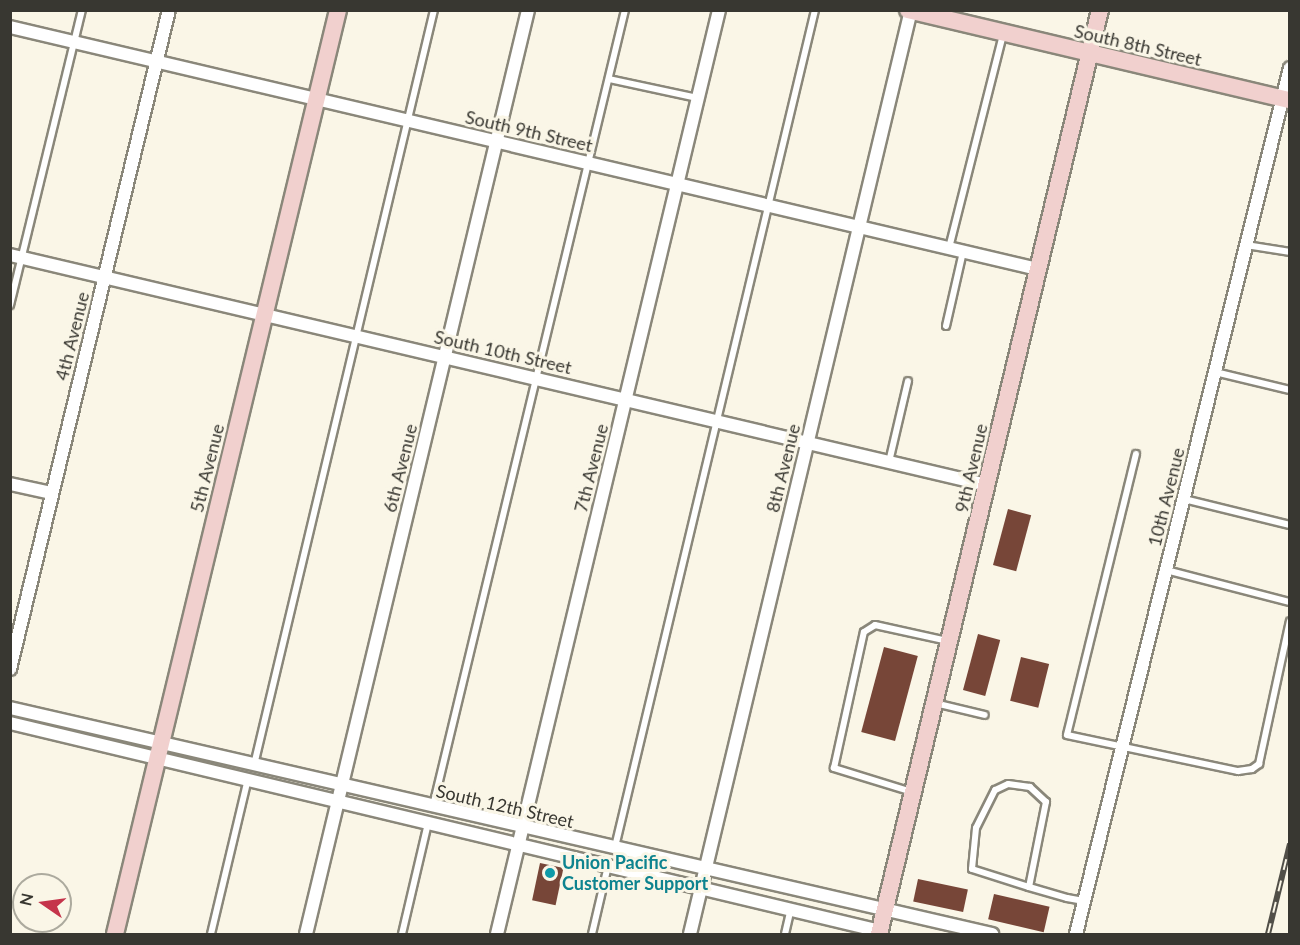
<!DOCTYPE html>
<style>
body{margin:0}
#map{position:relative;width:1300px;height:945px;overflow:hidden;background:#faf6e7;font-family:Lato,sans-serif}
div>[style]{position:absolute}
.building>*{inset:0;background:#774638;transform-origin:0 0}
.roads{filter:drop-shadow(2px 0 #8a877a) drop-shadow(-2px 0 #8a877a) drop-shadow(0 2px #8a877a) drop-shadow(0 -2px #8a877a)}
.lane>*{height:6px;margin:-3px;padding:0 3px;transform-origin:3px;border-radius:3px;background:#fff}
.street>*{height:12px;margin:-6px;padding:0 6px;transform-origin:6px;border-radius:6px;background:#fff}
.secondary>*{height:16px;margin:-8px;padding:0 8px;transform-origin:8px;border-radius:8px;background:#f1d0ce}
.rail>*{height:6px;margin-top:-3px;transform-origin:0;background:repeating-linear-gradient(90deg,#faf6e7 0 11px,#514f48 0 22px);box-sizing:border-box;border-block:2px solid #514f48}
.dots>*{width:16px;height:16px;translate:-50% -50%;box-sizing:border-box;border:3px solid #faf6e7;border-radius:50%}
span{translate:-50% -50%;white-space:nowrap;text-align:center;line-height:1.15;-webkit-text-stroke:6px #faf6e7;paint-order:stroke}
.street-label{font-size:18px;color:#383731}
.culture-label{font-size:18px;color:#0d838f;font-weight:700}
.left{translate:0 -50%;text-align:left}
.frame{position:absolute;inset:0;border:12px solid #383731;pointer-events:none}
.north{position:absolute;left:12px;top:873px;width:60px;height:60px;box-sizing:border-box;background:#faf6e7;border:2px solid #acaa9e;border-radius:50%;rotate:283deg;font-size:16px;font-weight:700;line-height:24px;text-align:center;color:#383731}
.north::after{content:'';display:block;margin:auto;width:21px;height:27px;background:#c5344b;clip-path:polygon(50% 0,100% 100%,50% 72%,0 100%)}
</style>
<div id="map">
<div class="building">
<i style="left:1008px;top:509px;width:24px;height:58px;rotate:15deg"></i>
<i style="left:978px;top:634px;width:23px;height:58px;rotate:15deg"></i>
<i style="left:884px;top:647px;width:35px;height:88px;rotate:15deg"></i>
<i style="left:1021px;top:657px;width:29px;height:45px;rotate:14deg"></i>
<i style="left:540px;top:863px;width:24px;height:38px;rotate:12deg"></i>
<i style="left:918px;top:879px;width:51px;height:23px;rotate:12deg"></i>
<i style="left:994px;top:894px;width:57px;height:26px;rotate:13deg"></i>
</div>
<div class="roads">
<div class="lane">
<i style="left:609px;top:79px;width:91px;rotate:12.1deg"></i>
<i style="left:1246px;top:245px;width:45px;rotate:9deg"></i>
<i style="left:949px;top:248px;width:221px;rotate:-75.8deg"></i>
<i style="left:10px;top:305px;width:304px;rotate:-76.3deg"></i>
<i style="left:946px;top:326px;width:76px;rotate:-77.1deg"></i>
<i style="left:1215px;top:372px;width:77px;rotate:13.5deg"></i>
<i style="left:1136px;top:454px;width:289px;rotate:103.8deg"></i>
<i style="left:1067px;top:735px;width:175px;rotate:11.9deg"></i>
<i style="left:1238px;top:771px;width:14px;rotate:-8deg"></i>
<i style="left:1252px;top:769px;width:9px;rotate:-36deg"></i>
<i style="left:1259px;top:764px;width:146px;rotate:-77.8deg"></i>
<i style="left:889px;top:462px;width:83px;rotate:-76.8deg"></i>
<i style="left:1184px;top:499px;width:109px;rotate:13.8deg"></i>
<i style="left:1166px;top:570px;width:128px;rotate:14.5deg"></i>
<i style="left:935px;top:703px;width:51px;rotate:13.5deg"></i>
<i style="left:254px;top:765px;width:776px;rotate:-76.59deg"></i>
<i style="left:912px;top:792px;width:82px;rotate:-162.9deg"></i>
<i style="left:834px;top:768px;width:139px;rotate:-77.6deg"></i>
<i style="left:864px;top:632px;width:13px;rotate:-32deg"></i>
<i style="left:875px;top:625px;width:75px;rotate:12.4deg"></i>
<i style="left:433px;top:806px;width:819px;rotate:-76.44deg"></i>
<i style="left:615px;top:847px;width:861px;rotate:-76.56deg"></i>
<i style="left:1029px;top:887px;width:87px;rotate:-78.7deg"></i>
<i style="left:1046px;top:802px;width:22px;rotate:-137deg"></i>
<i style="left:1030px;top:787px;width:22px;rotate:-172deg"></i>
<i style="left:1008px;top:784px;width:14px;rotate:155deg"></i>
<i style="left:995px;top:790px;width:42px;rotate:116.6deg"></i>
<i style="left:976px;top:828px;width:41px;rotate:95.6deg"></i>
<i style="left:972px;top:869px;width:60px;rotate:17.5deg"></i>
<i style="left:1029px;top:887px;width:40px;rotate:16deg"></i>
<i style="left:1067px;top:898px;width:17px;rotate:10deg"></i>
<i style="left:211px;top:934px;width:159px;rotate:-76.6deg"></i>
<i style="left:402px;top:934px;width:114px;rotate:-76.8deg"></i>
<i style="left:592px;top:934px;width:70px;rotate:-76.8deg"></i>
<i style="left:785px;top:934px;width:26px;rotate:-77deg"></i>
</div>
<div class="street">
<i style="left:10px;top:27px;width:1056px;rotate:13.25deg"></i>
<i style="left:10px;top:255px;width:1004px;rotate:13.25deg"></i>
<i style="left:10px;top:484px;width:43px;rotate:12.1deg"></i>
<i style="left:10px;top:669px;width:678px;rotate:-76.44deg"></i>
<i style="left:10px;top:708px;width:1008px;rotate:12.96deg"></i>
<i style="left:10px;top:723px;width:895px;rotate:13.45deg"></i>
<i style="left:306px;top:934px;width:950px;rotate:-76.49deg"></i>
<i style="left:497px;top:934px;width:950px;rotate:-76.49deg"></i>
<i style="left:690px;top:934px;width:950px;rotate:-76.55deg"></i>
<i style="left:1076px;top:934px;width:892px;rotate:-76.12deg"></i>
</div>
<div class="secondary">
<i style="left:908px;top:10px;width:392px;rotate:13.3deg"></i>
<i style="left:115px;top:934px;width:951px;rotate:-76.43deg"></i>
<i style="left:879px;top:934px;width:950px;rotate:-76.55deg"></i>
</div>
</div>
<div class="rail">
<i style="left:1268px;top:934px;width:93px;rotate:-76.3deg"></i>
</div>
<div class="dots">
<i style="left:550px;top:873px;background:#0f9aa8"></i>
</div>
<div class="street-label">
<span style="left:1138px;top:45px;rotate:13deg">South 8th Street</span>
<span style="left:529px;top:131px;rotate:13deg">South 9th Street</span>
<span style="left:72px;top:336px;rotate:-76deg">4th Avenue</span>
<span style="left:503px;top:352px;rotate:13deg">South 10th Street</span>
<span style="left:207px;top:468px;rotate:-76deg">5th Avenue</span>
<span style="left:400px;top:468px;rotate:-76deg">6th Avenue</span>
<span style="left:591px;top:468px;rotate:-76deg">7th Avenue</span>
<span style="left:783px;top:468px;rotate:-76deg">8th Avenue</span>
<span style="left:971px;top:468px;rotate:-77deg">9th Avenue</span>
<span style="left:1166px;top:497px;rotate:-76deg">10th Avenue</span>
<span style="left:505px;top:806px;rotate:13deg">South 12th Street</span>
</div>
<div class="culture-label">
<span class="left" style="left:562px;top:873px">Union Pacific<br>Customer Support</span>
</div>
<div class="frame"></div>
<div class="north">N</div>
</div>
